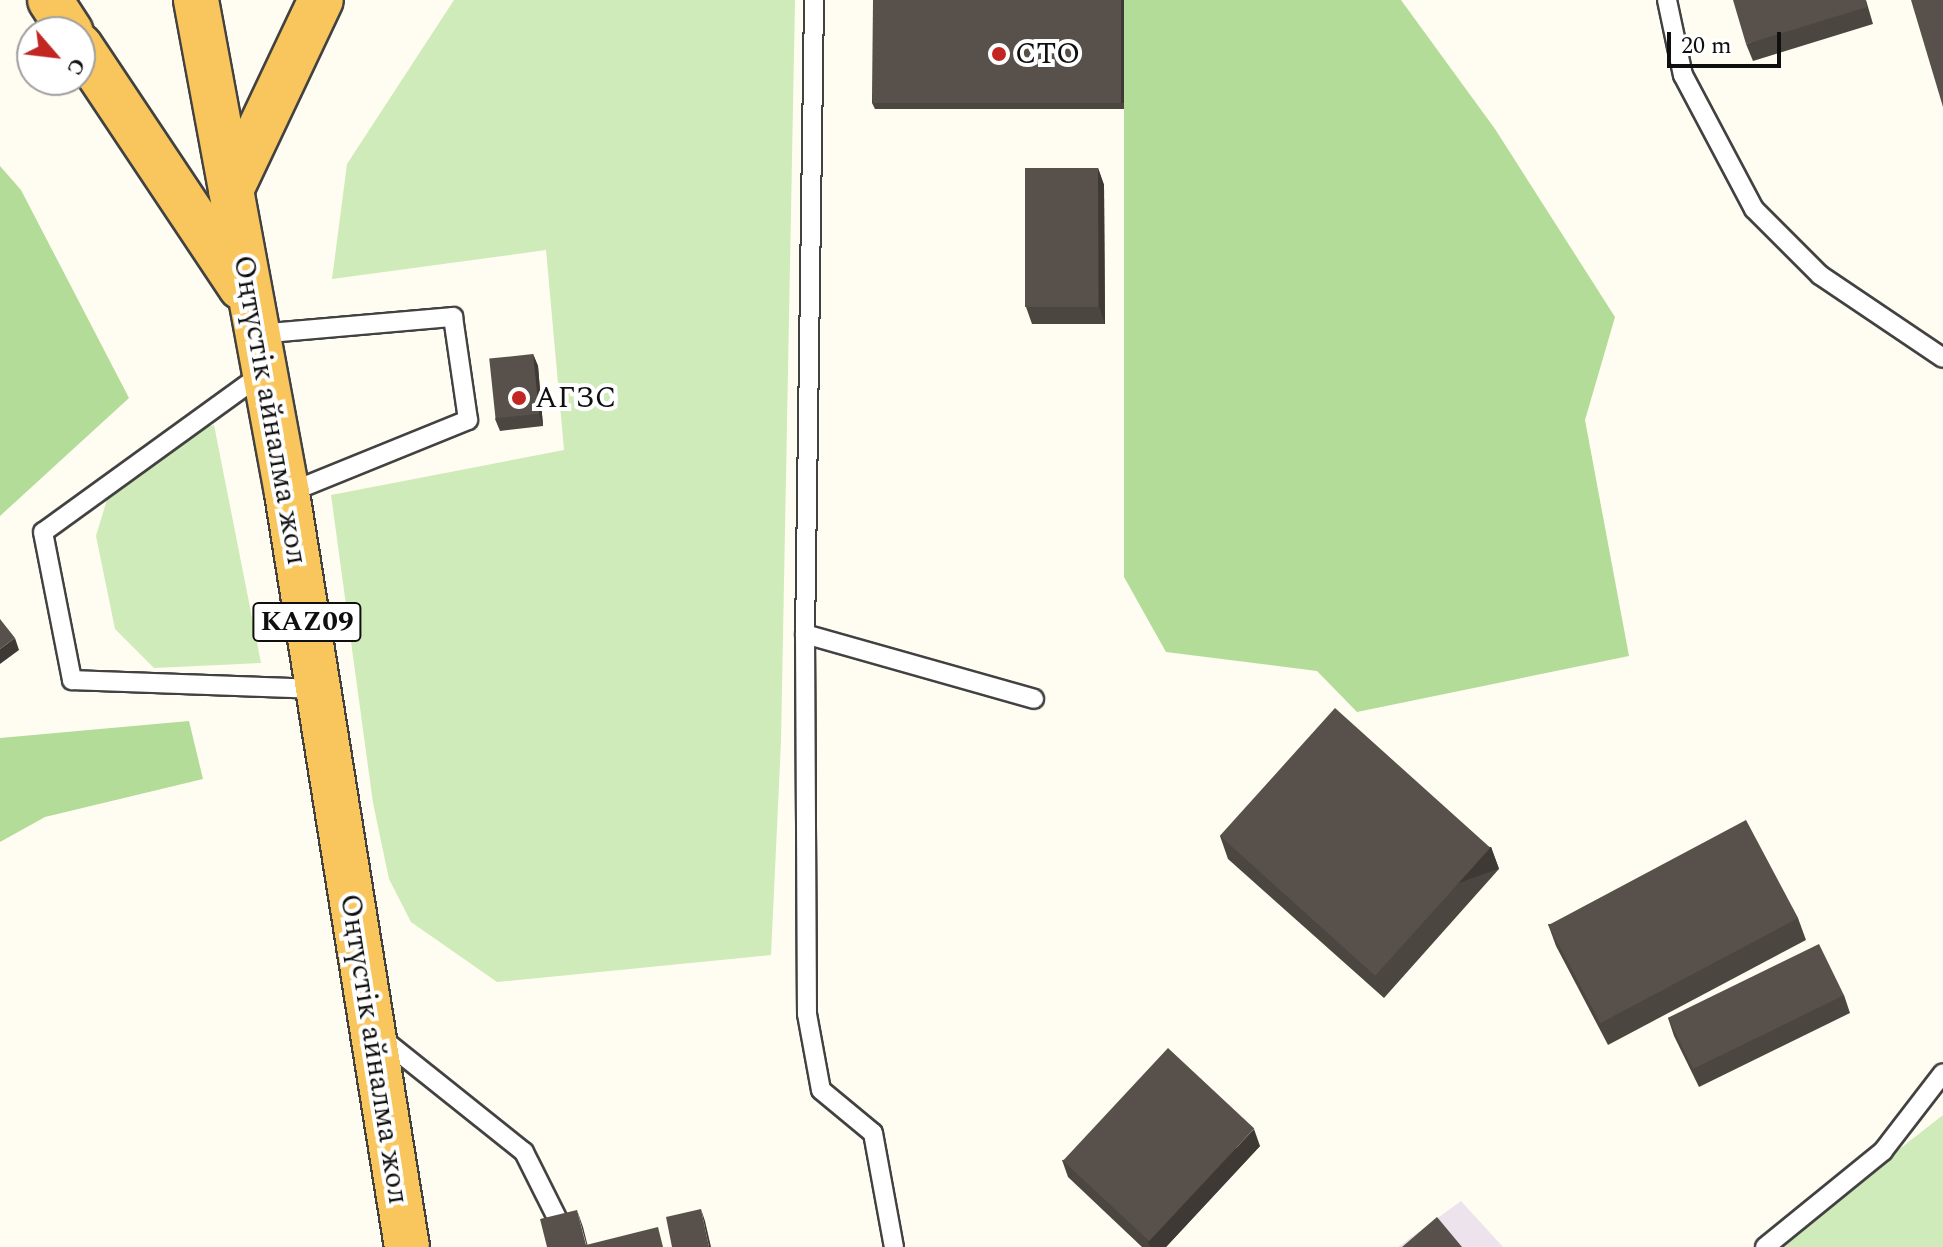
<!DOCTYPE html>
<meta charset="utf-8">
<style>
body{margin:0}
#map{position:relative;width:1943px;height:1247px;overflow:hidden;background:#fffdf1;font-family:Spectral,serif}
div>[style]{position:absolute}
.industrial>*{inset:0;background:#ede3ed}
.green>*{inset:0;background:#cfebb9}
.forest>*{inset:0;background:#b2dc98}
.roads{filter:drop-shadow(2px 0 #424242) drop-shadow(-2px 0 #424242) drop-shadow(0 2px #424242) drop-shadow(0 -2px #424242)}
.service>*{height:18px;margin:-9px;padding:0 9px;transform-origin:9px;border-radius:9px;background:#fff}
.trunk>*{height:44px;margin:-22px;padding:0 22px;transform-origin:22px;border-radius:22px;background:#f9c65e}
.wall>*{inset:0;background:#4c4640}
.shaded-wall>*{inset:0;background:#3e3934;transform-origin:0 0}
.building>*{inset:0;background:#58514b;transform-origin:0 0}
.dots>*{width:22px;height:22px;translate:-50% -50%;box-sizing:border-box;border:4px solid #fff;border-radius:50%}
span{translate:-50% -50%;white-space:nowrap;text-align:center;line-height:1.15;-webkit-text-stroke:8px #fff;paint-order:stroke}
.shield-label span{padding:2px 6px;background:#fff;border:2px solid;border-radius:6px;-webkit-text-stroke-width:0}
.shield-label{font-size:28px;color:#0f0f0f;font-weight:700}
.poi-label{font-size:30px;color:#0f0f0f}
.left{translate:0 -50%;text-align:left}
.street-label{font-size:30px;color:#0f0f0f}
.north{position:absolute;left:16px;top:16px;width:80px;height:80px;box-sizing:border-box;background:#fff;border:2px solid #9f9f9f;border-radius:50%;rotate:118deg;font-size:22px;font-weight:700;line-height:32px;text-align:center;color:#0f0f0f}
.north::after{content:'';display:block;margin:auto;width:28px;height:36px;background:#c22623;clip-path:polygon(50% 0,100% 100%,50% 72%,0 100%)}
.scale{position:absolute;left:1667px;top:32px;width:114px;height:36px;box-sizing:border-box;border:4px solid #0f0f0f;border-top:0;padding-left:10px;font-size:24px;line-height:28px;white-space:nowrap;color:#0f0f0f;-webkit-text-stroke:6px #fff;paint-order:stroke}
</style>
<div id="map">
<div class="industrial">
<i style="clip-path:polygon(1461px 1201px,1503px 1247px,1398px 1247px)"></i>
</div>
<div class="green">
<i style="clip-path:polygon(454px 0,795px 0,781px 742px,771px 955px,497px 982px,411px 922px,389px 879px,373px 803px,331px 495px,564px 450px,546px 250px,332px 279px,347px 164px)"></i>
<i style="clip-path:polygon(214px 425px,261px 663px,154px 668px,115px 629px,96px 536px,108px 496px,185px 432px)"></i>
<i style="clip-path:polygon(1943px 1115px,1943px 1247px,1774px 1247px)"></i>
</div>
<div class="forest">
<i style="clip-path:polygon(1124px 0,1401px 0,1495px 129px,1615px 317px,1585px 420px,1629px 656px,1357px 712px,1317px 671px,1166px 652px,1124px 577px)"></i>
<i style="clip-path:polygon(0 166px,21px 190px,129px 398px,0 516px)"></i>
<i style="clip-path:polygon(189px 721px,203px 779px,45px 817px,0 842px,0 738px)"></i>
</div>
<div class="roads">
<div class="service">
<i style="left:814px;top:0;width:634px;rotate:90.81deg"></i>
<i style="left:805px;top:634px;width:238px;rotate:15.8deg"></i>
<i style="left:1667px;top:0;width:77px;rotate:78deg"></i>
<i style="left:1683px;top:75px;width:152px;rotate:62.1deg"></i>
<i style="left:1754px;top:209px;width:93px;rotate:45deg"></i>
<i style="left:1820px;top:275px;width:148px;rotate:34deg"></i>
<i style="left:258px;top:334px;width:196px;rotate:-5deg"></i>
<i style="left:453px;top:317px;width:104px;rotate:81.7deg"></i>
<i style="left:468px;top:420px;width:194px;rotate:157.9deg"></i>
<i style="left:263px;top:373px;width:271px;rotate:144.1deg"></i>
<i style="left:43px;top:532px;width:151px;rotate:78.9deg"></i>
<i style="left:72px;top:680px;width:245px;rotate:2.1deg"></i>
<i style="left:805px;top:634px;width:380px;rotate:89.7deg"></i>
<i style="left:807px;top:1014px;width:77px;rotate:79.6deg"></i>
<i style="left:821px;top:1090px;width:67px;rotate:39.6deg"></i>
<i style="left:873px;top:1133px;width:116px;rotate:79.6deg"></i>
<i style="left:380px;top:1037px;width:184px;rotate:38.6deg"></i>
<i style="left:524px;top:1152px;width:76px;rotate:63.4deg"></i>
<i style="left:1765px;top:1247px;width:152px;rotate:-39.1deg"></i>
<i style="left:1883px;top:1151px;width:98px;rotate:-52.4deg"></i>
</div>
<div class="trunk">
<i style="left:50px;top:0;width:38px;rotate:57deg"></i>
<i style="left:196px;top:0;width:501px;rotate:79.54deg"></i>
<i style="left:287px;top:493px;width:763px;rotate:80.96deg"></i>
<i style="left:80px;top:46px;width:290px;rotate:56.3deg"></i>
<i style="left:231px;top:190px;width:210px;rotate:-64.7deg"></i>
</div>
</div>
<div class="wall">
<i style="clip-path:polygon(873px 0,1124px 0,1124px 109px,875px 109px,872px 103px)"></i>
<i style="clip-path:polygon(1866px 0,1873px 24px,1753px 61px,1746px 44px)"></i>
<i style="clip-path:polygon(1098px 168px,1104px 185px,1105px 324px,1032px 324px,1026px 307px)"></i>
<i style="clip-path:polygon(533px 354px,538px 366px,543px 426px,500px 431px,495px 419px)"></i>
<i style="clip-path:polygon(1220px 836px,1491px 847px,1499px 869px,1384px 998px,1228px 859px)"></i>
<i style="clip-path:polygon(1798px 918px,1806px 940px,1608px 1045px,1556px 946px,1548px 924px)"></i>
<i style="clip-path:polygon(1844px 995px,1850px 1013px,1699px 1087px,1674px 1036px,1668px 1018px)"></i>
<i style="clip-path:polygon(1260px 1146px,1166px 1247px,1142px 1247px,1068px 1177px,1062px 1160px)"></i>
</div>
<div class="shaded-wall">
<i style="left:1121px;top:0;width:3px;height:103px"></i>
<i style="clip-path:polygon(1098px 168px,1104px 185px,1105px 324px,1099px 306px)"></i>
<i style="clip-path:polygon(533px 354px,538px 366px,543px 426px,539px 414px)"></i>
<i style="clip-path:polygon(15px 638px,19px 650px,0 664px,0 649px)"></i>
<i style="left:1491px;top:847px;width:23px;height:173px;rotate:70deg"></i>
<i style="clip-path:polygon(1254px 1129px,1260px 1146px,1166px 1247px,1150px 1247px,1148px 1241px)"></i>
<i style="clip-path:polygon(701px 1209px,705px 1221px,711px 1247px,709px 1247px)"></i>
<i style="clip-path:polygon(577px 1210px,583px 1227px,588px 1247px,587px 1247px)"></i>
</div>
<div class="building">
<i style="left:873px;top:0;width:248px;height:103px"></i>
<i style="clip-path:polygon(1733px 0,1865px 0,1867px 7px,1746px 44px)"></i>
<i style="clip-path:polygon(1911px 0,1943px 0,1943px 107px)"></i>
<i style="left:1025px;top:168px;width:73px;height:139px"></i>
<i style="left:533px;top:354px;width:60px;height:44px;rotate:84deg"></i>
<i style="clip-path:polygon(0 619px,15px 638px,0 649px)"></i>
<i style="left:1335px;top:708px;width:209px;height:172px;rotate:42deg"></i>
<i style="left:1746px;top:820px;width:111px;height:224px;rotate:62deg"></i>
<i style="left:1819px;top:944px;width:57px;height:168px;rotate:64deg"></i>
<i style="left:1168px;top:1048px;width:118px;height:154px;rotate:43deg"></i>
<i style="clip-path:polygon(701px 1209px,709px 1247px,672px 1247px,666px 1217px)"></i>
<i style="clip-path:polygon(577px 1210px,586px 1245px,658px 1227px,663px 1247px,547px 1247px,540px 1219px)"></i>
<i style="clip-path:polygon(1437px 1217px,1462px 1247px,1402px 1247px)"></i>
</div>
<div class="dots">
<i style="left:999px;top:54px;background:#c22623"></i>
<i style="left:519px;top:398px;background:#c22623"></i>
</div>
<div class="shield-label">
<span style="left:307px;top:622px">KAZ09</span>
</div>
<div class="poi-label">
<span class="left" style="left:1015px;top:54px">СТО</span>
<span class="left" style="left:535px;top:398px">АГЗС</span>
</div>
<div class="street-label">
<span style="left:270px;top:410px;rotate:80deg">Оңтүстік айналма жол</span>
<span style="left:374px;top:1049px;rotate:81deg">Оңтүстік айналма жол</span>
</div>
<div class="north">С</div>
<div class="scale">20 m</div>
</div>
